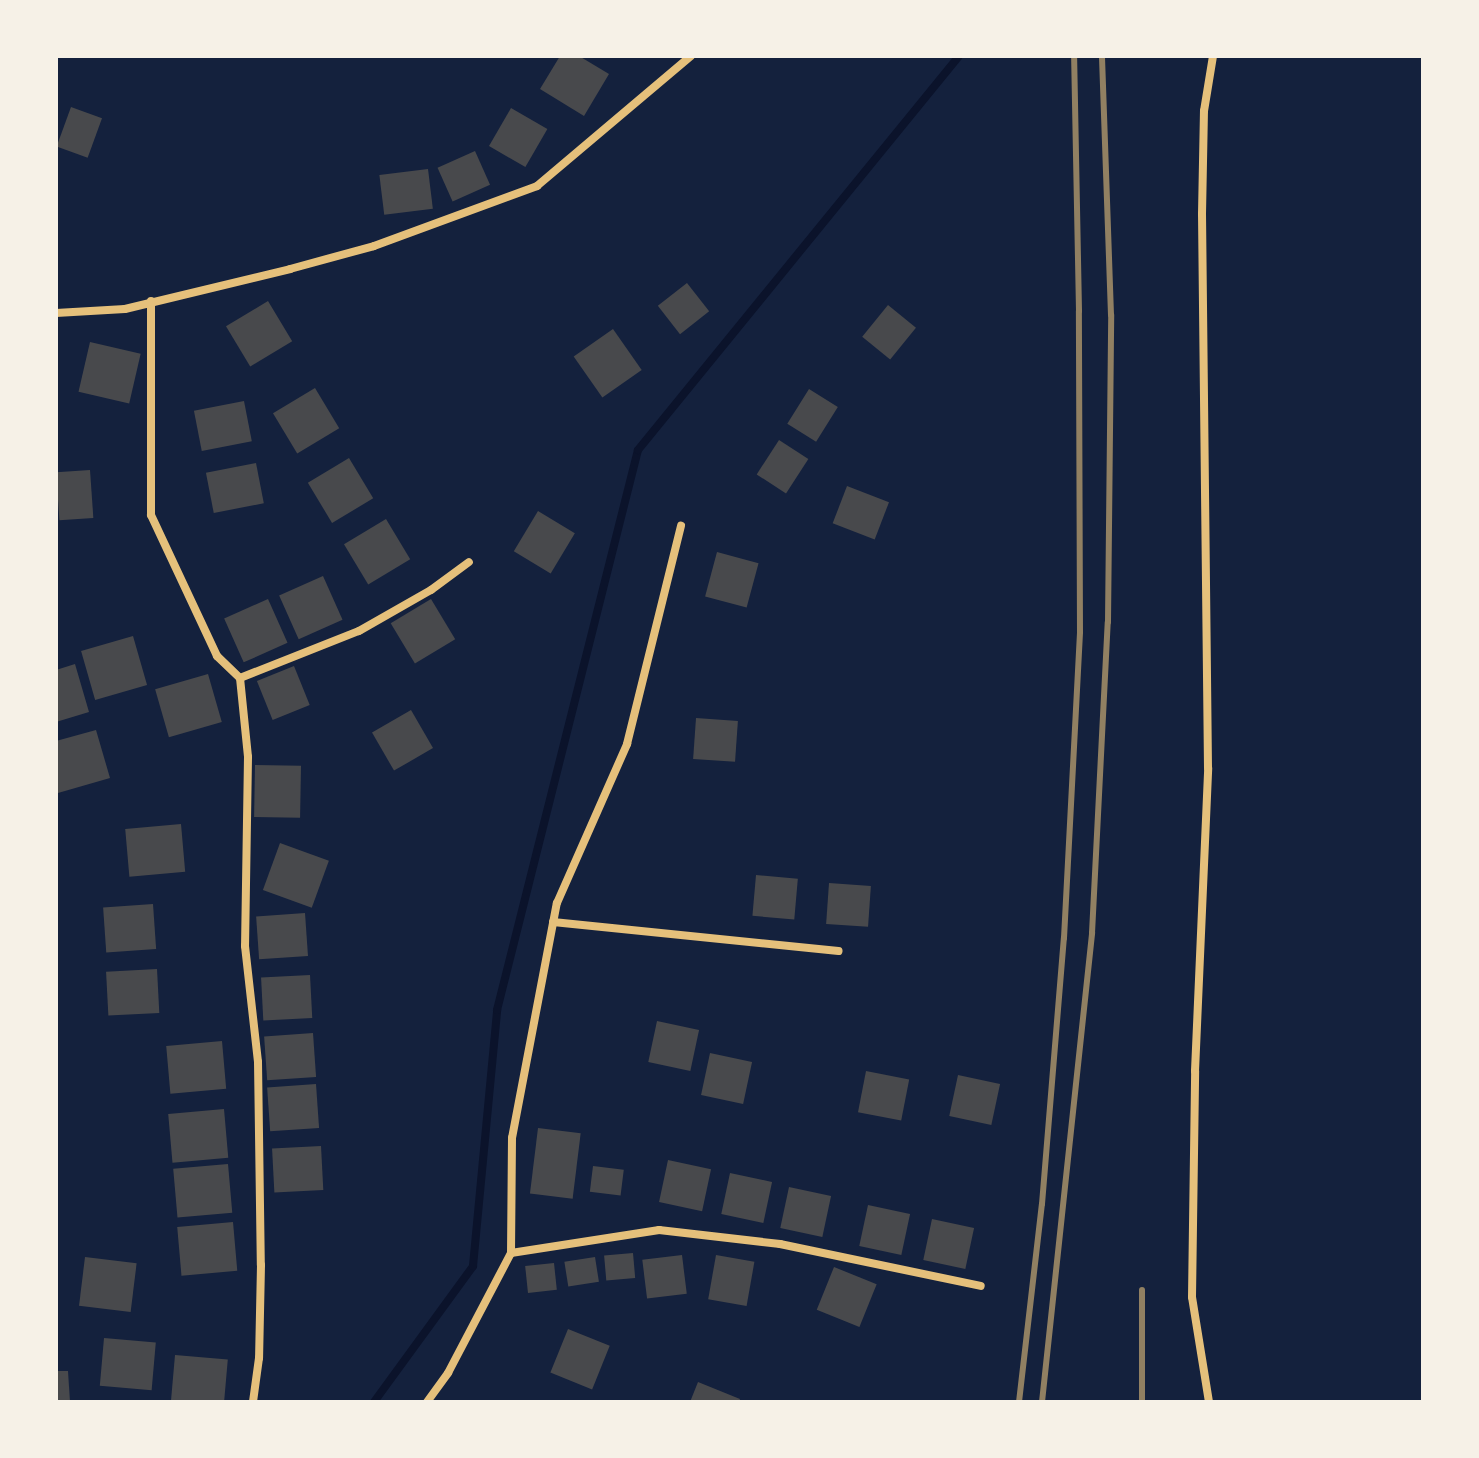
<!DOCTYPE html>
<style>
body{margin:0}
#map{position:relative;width:1479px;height:1458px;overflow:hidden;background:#14213d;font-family:Figtree,sans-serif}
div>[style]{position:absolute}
.stream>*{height:8px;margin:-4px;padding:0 4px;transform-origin:4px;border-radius:4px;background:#0b132b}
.building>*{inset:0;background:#48494c;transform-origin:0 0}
.minor>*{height:8px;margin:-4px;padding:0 4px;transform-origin:4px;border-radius:4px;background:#e5c07b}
.rail>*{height:6px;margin:-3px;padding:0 3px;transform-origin:3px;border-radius:3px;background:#918062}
span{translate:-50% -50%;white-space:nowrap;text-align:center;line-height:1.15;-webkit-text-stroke:6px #f6f1e7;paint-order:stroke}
.frame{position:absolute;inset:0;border:58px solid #f6f1e7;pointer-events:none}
</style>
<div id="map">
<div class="stream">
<i style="left:374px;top:1402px;width:168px;rotate:-53.9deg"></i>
<i style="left:473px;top:1266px;width:257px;rotate:-84.6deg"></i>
<i style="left:497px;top:1010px;width:577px;rotate:-75.87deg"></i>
<i style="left:638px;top:450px;width:508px;rotate:-50.83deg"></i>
</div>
<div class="building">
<i style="clip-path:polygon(560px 56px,579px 56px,609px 74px,584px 116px,540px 89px)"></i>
<i style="left:71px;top:107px;width:33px;height:42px;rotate:20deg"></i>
<i style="left:511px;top:108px;width:42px;height:44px;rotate:30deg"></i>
<i style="left:475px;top:151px;width:37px;height:41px;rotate:66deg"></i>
<i style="left:428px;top:169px;width:40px;height:49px;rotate:83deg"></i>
<i style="left:687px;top:283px;width:36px;height:37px;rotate:52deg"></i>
<i style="left:268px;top:301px;width:47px;height:49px;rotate:59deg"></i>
<i style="left:888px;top:305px;width:36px;height:41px;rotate:39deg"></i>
<i style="left:613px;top:329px;width:50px;height:48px;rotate:55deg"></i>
<i style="left:90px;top:342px;width:52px;height:51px;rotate:13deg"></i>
<i style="left:315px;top:388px;width:47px;height:49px;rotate:59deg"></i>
<i style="left:809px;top:389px;width:34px;height:41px;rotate:32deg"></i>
<i style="left:244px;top:401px;width:41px;height:51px;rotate:79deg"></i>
<i style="left:779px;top:440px;width:35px;height:41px;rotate:33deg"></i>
<i style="left:349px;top:458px;width:47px;height:48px;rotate:59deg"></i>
<i style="left:256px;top:463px;width:41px;height:51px;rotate:79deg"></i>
<i style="left:90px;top:470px;width:48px;height:34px;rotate:86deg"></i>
<i style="left:847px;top:486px;width:45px;height:40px;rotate:21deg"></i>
<i style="left:538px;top:511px;width:43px;height:47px;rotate:31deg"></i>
<i style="left:386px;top:519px;width:47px;height:49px;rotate:59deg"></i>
<i style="left:717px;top:552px;width:43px;height:46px;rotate:15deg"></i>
<i style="left:323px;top:576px;width:48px;height:48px;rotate:66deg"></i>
<i style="left:268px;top:599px;width:48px;height:48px;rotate:66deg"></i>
<i style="left:431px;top:599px;width:47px;height:47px;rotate:59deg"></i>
<i style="left:133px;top:636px;width:51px;height:54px;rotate:74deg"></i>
<i style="clip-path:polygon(75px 664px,89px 712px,56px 722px,56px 670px)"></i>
<i style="left:294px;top:666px;width:42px;height:40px;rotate:68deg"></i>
<i style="left:208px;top:674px;width:50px;height:55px;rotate:74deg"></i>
<i style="left:411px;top:710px;width:44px;height:45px;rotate:60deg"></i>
<i style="left:696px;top:718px;width:42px;height:41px;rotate:4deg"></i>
<i style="clip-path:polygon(96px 730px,110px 778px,58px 793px,56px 741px)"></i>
<i style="left:255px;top:765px;width:46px;height:52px;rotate:1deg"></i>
<i style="left:181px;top:824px;width:48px;height:56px;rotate:85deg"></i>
<i style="left:280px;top:843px;width:52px;height:50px;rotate:20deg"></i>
<i style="left:756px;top:875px;width:42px;height:41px;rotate:5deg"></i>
<i style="left:829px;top:883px;width:42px;height:41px;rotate:4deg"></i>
<i style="left:153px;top:904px;width:45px;height:50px;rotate:86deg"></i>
<i style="left:305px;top:913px;width:43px;height:49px;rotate:86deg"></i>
<i style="left:157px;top:969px;width:44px;height:51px;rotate:87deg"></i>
<i style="left:310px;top:975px;width:43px;height:49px;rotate:87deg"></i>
<i style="left:657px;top:1021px;width:43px;height:42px;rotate:12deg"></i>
<i style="left:313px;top:1033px;width:44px;height:49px;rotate:86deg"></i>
<i style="left:222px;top:1041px;width:48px;height:56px;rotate:85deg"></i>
<i style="left:710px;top:1053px;width:43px;height:43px;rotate:12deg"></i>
<i style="left:866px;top:1071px;width:44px;height:42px;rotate:11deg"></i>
<i style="left:958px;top:1075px;width:43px;height:42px;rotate:12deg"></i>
<i style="left:316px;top:1084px;width:44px;height:49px;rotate:86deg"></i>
<i style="left:224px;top:1109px;width:49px;height:56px;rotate:85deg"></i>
<i style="left:538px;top:1128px;width:43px;height:66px;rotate:7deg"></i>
<i style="left:321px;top:1146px;width:44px;height:49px;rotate:87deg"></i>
<i style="left:668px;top:1160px;width:44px;height:43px;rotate:12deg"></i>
<i style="left:228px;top:1164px;width:49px;height:55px;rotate:85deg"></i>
<i style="left:593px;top:1166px;width:31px;height:26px;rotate:7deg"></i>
<i style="left:730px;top:1173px;width:43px;height:42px;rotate:12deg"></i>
<i style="left:789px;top:1187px;width:43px;height:42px;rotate:12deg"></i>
<i style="left:868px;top:1205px;width:43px;height:42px;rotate:12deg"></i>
<i style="left:932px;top:1219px;width:43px;height:42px;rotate:12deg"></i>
<i style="left:233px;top:1222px;width:49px;height:56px;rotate:85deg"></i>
<i style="left:633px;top:1253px;width:25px;height:29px;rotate:85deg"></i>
<i style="left:682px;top:1255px;width:39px;height:40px;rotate:83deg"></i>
<i style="left:716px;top:1255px;width:39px;height:45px;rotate:10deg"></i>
<i style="left:85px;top:1257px;width:52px;height:49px;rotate:7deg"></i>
<i style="left:595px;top:1257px;width:25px;height:31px;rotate:81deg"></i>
<i style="left:554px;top:1263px;width:27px;height:29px;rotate:84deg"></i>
<i style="left:834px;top:1267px;width:46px;height:46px;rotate:22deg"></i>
<i style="left:568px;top:1329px;width:45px;height:47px;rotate:22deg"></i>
<i style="left:104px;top:1338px;width:52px;height:48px;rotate:5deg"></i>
<i style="left:175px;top:1355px;width:53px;height:47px;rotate:5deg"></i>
<i style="clip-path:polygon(56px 1371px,68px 1371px,70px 1402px,56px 1402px)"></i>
<i style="clip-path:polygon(698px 1382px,740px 1399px,739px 1402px,690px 1402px)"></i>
</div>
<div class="minor">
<i style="left:151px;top:301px;width:214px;rotate:90deg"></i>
<i style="left:151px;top:515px;width:156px;rotate:64.9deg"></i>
<i style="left:217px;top:656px;width:32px;rotate:44deg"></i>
<i style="left:240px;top:678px;width:79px;rotate:84.2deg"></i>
<i style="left:248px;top:757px;width:189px;rotate:90.9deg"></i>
<i style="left:245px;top:946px;width:117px;rotate:83.6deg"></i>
<i style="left:258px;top:1062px;width:203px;rotate:89.2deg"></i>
<i style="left:261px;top:1265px;width:93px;rotate:91.2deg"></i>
<i style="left:259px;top:1358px;width:44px;rotate:97.8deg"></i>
<i style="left:56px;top:313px;width:69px;rotate:-3.3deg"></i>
<i style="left:125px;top:309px;width:170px;rotate:-13.6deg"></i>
<i style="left:290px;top:269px;width:87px;rotate:-15.3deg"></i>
<i style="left:374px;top:246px;width:174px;rotate:-20.2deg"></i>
<i style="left:537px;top:186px;width:202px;rotate:-40.2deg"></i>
<i style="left:240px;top:678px;width:128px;rotate:-21.6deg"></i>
<i style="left:359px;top:631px;width:83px;rotate:-29.7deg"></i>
<i style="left:431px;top:590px;width:47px;rotate:-36.4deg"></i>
<i style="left:553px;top:922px;width:287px;rotate:5.8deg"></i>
<i style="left:511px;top:1253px;width:150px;rotate:-8.8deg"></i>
<i style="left:659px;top:1230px;width:122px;rotate:6.6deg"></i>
<i style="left:780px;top:1244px;width:205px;rotate:11.8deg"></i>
<i style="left:427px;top:1402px;width:36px;rotate:-54deg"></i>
<i style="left:448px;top:1373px;width:136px;rotate:-62.3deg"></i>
<i style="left:511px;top:1253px;width:115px;rotate:-89.5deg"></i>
<i style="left:512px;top:1138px;width:239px;rotate:-79.2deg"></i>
<i style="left:557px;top:903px;width:174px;rotate:-66.2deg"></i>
<i style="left:627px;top:744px;width:225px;rotate:-76.1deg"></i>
<i style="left:1209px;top:1402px;width:106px;rotate:-99.2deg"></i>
<i style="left:1192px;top:1297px;width:226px;rotate:-89.2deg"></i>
<i style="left:1195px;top:1071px;width:303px;rotate:-87.5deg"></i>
<i style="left:1208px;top:768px;width:554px;rotate:-90.62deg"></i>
<i style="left:1202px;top:214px;width:103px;rotate:-88.9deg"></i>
<i style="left:1204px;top:111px;width:56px;rotate:-80.7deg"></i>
</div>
<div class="rail">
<i style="left:1142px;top:1290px;width:112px;rotate:90deg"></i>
<i style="left:1019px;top:1402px;width:199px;rotate:-83.4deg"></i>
<i style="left:1042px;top:1204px;width:267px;rotate:-85.3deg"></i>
<i style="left:1064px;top:938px;width:306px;rotate:-87deg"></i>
<i style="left:1080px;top:632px;width:321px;rotate:-90.2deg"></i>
<i style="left:1079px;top:311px;width:255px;rotate:-91.1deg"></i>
<i style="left:1042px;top:1402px;width:472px;rotate:-83.9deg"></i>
<i style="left:1092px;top:933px;width:311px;rotate:-87.1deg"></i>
<i style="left:1108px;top:622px;width:307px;rotate:-89.4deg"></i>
<i style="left:1111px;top:315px;width:259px;rotate:-92deg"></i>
</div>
<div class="frame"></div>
</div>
